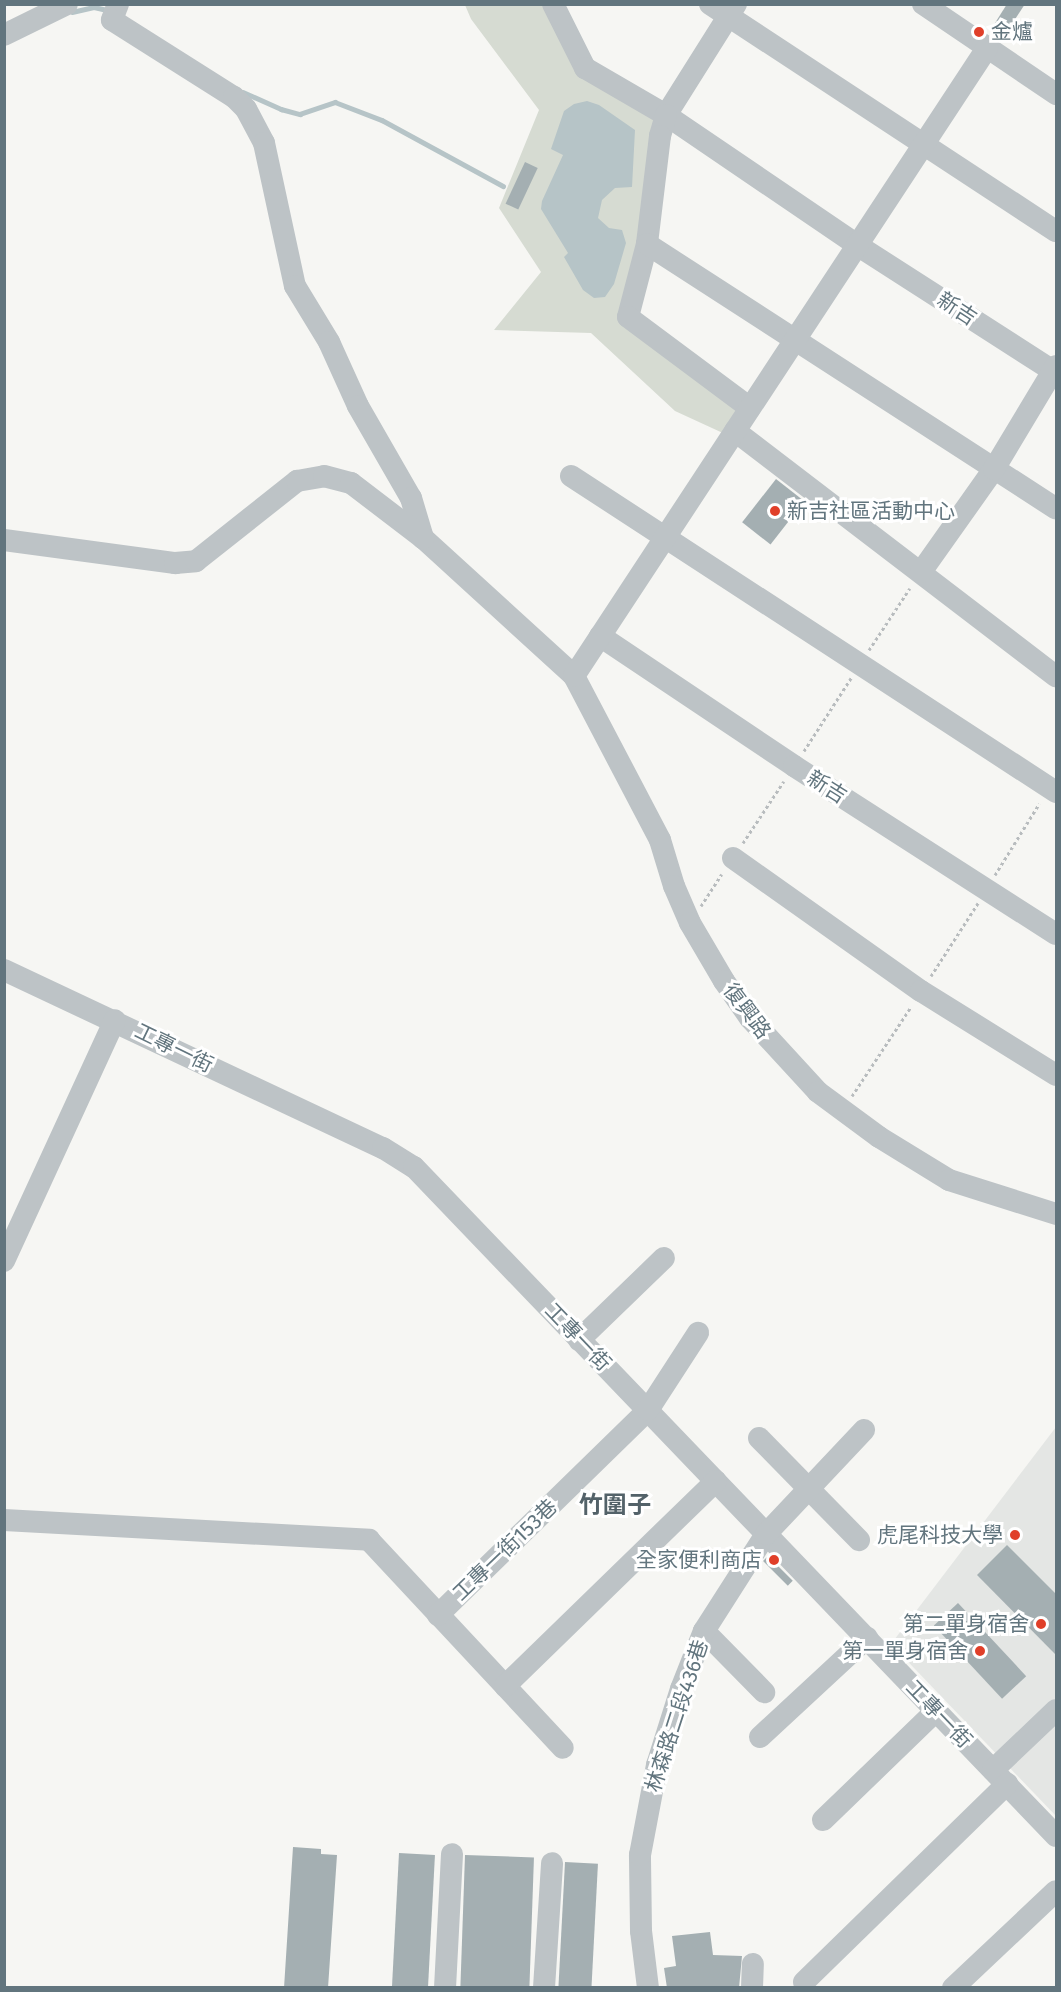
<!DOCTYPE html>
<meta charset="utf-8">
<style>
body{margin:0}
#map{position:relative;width:1061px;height:1992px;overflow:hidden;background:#f6f6f3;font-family:"Fira Sans","Noto Sans TC",sans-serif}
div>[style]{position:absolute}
.built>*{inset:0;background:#e4e6e4}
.green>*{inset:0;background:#d6dbd2}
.water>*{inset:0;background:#b6c4c7}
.stream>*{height:4.5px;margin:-2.25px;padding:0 2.25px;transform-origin:2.25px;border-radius:2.25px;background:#b6c4c7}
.building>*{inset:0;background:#a4afb2;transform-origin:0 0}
.path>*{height:3px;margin-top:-1.5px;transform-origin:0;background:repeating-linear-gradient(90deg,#b8bcbe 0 3px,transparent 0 6px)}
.minor>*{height:22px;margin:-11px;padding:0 11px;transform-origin:11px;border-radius:11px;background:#bdc3c6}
.dots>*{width:16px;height:16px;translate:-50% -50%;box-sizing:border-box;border:3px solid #fff;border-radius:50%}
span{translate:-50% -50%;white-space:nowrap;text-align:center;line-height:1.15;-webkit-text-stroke:6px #fff;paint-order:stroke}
.poi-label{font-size:21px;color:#62757e}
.left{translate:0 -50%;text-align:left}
.right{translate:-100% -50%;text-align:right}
.street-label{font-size:21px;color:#62757e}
.quarter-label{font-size:24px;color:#536269;font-weight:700}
.frame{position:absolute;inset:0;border:6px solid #62757e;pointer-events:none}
</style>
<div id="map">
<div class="built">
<i style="clip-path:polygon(1056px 1427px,1056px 1816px,891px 1644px)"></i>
</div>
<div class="green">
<i style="clip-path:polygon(465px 5px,545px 5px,580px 72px,658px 121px,638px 262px,619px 321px,739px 410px,725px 434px,675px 411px,591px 333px,494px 330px,541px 272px,499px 208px,539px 110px,471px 19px)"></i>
</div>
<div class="water">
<i style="clip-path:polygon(587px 101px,599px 105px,635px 130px,632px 187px,615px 188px,602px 200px,598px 218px,609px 228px,622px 230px,626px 243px,614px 284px,605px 297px,594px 298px,583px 290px,564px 257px,568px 253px,541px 209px,542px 201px,563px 155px,551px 149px,564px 111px,574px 104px)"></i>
</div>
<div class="stream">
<i style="left:72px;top:12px;width:23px;rotate:-13deg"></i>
<i style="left:94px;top:7px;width:13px;rotate:13deg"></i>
<i style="left:243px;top:92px;width:42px;rotate:24.1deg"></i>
<i style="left:281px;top:109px;width:20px;rotate:15deg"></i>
<i style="left:300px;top:114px;width:37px;rotate:-19deg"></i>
<i style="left:335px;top:102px;width:50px;rotate:21deg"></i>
<i style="left:382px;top:120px;width:138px;rotate:28.6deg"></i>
</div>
<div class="building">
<i style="clip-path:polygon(1007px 4px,1025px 4px,1002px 39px,990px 31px)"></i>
<i style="left:525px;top:162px;width:14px;height:46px;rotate:25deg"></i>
<i style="left:776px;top:479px;width:36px;height:55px;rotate:38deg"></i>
<i style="clip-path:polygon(1007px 1545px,1056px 1594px,1056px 1655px,977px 1575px)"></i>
<i style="left:768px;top:1556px;width:35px;height:7px;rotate:45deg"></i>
<i style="left:958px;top:1603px;width:100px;height:33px;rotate:47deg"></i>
<i style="clip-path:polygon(293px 1847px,321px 1849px,321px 1854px,337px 1855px,328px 1988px,284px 1988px)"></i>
<i style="left:399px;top:1853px;width:36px;height:135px;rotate:3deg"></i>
<i style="left:465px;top:1855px;width:69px;height:133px;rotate:2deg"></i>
<i style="left:565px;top:1862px;width:33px;height:126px;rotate:3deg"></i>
<i style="clip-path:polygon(710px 1932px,713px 1955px,742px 1956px,739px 1988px,667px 1988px,664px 1968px,676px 1966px,672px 1936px)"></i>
</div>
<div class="path">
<i style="left:869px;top:650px;width:74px;rotate:-56.5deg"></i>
<i style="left:804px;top:751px;width:87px;rotate:-57.2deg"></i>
<i style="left:743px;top:843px;width:74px;rotate:-56.5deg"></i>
<i style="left:995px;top:875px;width:84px;rotate:-58.2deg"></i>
<i style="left:701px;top:906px;width:38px;rotate:-57deg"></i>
<i style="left:931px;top:976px;width:87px;rotate:-57.2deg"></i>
<i style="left:852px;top:1096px;width:107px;rotate:-56.5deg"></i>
</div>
<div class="minor">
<i style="left:118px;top:4px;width:17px;rotate:111deg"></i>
<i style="left:112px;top:20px;width:144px;rotate:32.3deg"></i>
<i style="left:234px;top:97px;width:17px;rotate:45deg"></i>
<i style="left:246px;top:109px;width:38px;rotate:62deg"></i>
<i style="left:264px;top:143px;width:146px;rotate:77.8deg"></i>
<i style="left:295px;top:286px;width:66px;rotate:58.7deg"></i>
<i style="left:329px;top:342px;width:70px;rotate:65.6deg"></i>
<i style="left:358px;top:406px;width:106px;rotate:60.1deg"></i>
<i style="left:411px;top:498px;width:42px;rotate:73.3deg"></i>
<i style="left:423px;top:538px;width:205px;rotate:42.4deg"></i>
<i style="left:574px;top:676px;width:185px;rotate:62.3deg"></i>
<i style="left:660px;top:840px;width:48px;rotate:73.1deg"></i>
<i style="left:674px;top:886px;width:40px;rotate:66.6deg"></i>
<i style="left:690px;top:923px;width:67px;rotate:59.6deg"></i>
<i style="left:724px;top:981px;width:45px;rotate:54.9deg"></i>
<i style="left:750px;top:1018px;width:100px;rotate:47.4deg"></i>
<i style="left:818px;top:1092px;width:76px;rotate:36.4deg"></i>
<i style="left:879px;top:1137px;width:82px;rotate:31.6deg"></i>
<i style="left:949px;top:1180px;width:112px;rotate:17.6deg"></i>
<i style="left:553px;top:4px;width:72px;rotate:63.4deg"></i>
<i style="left:585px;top:68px;width:94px;rotate:30.1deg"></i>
<i style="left:666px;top:115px;width:231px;rotate:34.2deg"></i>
<i style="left:857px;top:245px;width:237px;rotate:32.7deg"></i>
<i style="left:710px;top:4px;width:414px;rotate:33.3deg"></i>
<i style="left:736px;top:4px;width:131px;rotate:122.2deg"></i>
<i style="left:666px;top:115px;width:22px;rotate:106deg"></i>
<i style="left:660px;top:136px;width:109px;rotate:96.9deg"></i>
<i style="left:647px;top:244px;width:75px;rotate:104.6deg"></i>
<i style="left:628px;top:317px;width:152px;rotate:36.7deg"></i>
<i style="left:923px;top:4px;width:161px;rotate:34.1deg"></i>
<i style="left:4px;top:35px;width:70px;rotate:-26.2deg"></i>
<i style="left:647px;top:244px;width:487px;rotate:32.9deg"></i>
<i style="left:735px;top:431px;width:404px;rotate:37.4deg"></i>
<i style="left:571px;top:476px;width:579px;rotate:33.09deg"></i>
<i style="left:4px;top:540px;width:173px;rotate:7.7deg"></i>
<i style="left:175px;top:563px;width:21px;rotate:-5deg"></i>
<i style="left:196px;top:561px;width:129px;rotate:-38.4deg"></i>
<i style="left:297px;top:481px;width:27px;rotate:-10deg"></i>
<i style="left:324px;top:476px;width:28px;rotate:15deg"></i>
<i style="left:351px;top:483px;width:91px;rotate:37.4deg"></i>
<i style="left:921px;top:572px;width:126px;rotate:-54.7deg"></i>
<i style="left:994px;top:469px;width:120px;rotate:-59deg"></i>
<i style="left:600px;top:636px;width:234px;rotate:33.8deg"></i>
<i style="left:794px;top:766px;width:311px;rotate:32.7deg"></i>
<i style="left:574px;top:676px;width:752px;rotate:-56.67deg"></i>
<i style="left:733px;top:858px;width:230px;rotate:35.3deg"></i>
<i style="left:921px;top:991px;width:159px;rotate:31.9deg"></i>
<i style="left:4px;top:970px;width:419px;rotate:25.2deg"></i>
<i style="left:383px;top:1148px;width:36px;rotate:32deg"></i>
<i style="left:414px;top:1167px;width:927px;rotate:46.18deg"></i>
<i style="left:4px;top:1261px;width:265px;rotate:-65.3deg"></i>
<i style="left:579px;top:1340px;width:118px;rotate:-44deg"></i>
<i style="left:759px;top:1438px;width:143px;rotate:45.6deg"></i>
<i style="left:4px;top:1520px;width:366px;rotate:3.1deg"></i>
<i style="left:369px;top:1540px;width:284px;rotate:47deg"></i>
<i style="left:438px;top:1615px;width:293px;rotate:-44.3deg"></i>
<i style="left:648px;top:1410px;width:92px;rotate:-57deg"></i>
<i style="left:704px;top:1631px;width:86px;rotate:45.5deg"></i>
<i style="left:505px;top:1686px;width:294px;rotate:-44.2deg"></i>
<i style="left:760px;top:1737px;width:146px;rotate:-42.8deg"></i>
<i style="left:993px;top:1770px;width:87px;rotate:-43.6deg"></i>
<i style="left:823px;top:1820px;width:157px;rotate:-44deg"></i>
<i style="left:804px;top:1982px;width:284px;rotate:-44.3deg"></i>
<i style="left:445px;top:1988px;width:134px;rotate:-87deg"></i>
<i style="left:544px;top:1988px;width:125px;rotate:-86.3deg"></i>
<i style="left:648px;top:1988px;width:57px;rotate:-97deg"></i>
<i style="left:641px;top:1931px;width:76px;rotate:-90.8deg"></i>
<i style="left:640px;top:1855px;width:92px;rotate:-79.3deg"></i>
<i style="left:657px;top:1765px;width:80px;rotate:-72.5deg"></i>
<i style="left:681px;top:1689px;width:62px;rotate:-68.4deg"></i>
<i style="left:704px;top:1631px;width:115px;rotate:-57.4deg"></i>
<i style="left:766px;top:1534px;width:143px;rotate:-46.7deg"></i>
<i style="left:752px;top:1988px;width:24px;rotate:-88deg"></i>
<i style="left:953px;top:1988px;width:141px;rotate:-43.3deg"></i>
</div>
<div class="dots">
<i style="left:979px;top:32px;background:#e03f29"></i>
<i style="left:775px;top:511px;background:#e03f29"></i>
<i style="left:1015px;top:1535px;background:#e03f29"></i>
<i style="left:774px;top:1560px;background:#e03f29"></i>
<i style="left:1041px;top:1624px;background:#e03f29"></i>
<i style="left:980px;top:1651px;background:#e03f29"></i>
</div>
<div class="poi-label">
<span class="left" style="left:991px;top:32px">金爐</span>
<span class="left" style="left:787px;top:511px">新吉社區活動中心</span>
<span class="right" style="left:1003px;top:1535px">虎尾科技大學</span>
<span class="right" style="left:762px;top:1560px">全家便利商店</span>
<span class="right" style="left:1029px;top:1624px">第二單身宿舍</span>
<span class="right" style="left:968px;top:1651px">第一單身宿舍</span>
</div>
<div class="street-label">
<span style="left:957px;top:309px;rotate:33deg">新吉</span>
<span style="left:827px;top:787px;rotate:32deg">新吉</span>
<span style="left:747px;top:1011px;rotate:53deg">復興路</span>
<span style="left:174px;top:1048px;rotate:26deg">工專一街</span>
<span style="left:578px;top:1337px;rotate:46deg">工專一街</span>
<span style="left:505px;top:1550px;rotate:-44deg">工專一街153巷</span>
<span style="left:939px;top:1714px;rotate:46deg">工專一街</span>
<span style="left:677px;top:1716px;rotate:-72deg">林森路二段436巷</span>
</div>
<div class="quarter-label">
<span style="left:615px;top:1506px">竹圍子</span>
</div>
<div class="frame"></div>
</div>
